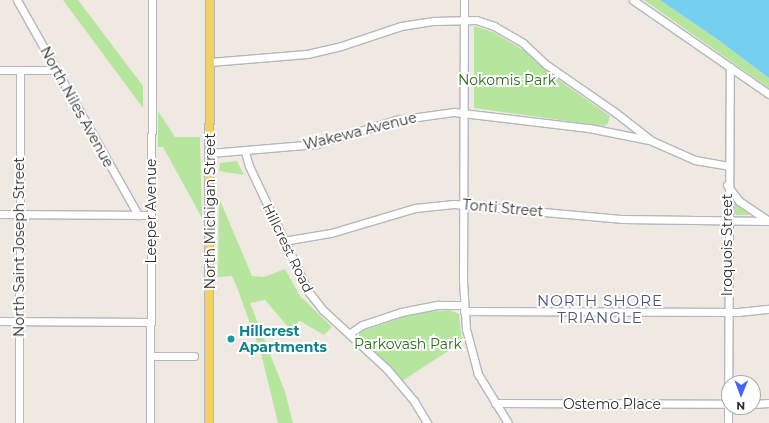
<!DOCTYPE html>
<style>
body{margin:0}
#map{position:relative;width:769px;height:423px;overflow:hidden;background:#efe9e1;font-family:Montserrat,sans-serif}
div>[style]{position:absolute}
.green>*{inset:0;background:#b6e59e}
.water>*{inset:0;background:#75cff0}
.roads{filter:drop-shadow(1px 0 #b4b7c1) drop-shadow(-1px 0 #b4b7c1) drop-shadow(0 1px #b4b7c1) drop-shadow(0 -1px #b4b7c1)}
.minor>*{height:7px;margin:-3.5px;padding:0 3.5px;transform-origin:3.5px;border-radius:3.5px;background:#fff}
.major>*{height:8px;margin:-4px;padding:0 4px;transform-origin:4px;border-radius:4px;background:#f2d163}
.dots>*{width:11px;height:11px;translate:-50% -50%;box-sizing:border-box;border:2px solid #fff;border-radius:50%}
span{translate:-50% -50%;white-space:nowrap;text-align:center;line-height:1.15;-webkit-text-stroke:4px #fff;paint-order:stroke}
.park-label{font-size:14px;color:#2c6e1b}
.street-label{font-size:14px;color:#2e2e2e}
.culture-label{font-size:14px;color:#0d838f;font-weight:700}
.left{translate:0 -50%;text-align:left}
.neighbourhood-label{font-size:15px;color:#4d5680;letter-spacing:1px}
.north{position:absolute;left:721px;top:375px;width:40px;height:40px;box-sizing:border-box;background:#fff;border:1px solid #ababab;border-radius:50%;rotate:181deg;font-size:11px;font-weight:700;line-height:16px;text-align:center;color:#2e2e2e}
.north::after{content:'';display:block;margin:auto;width:14px;height:18px;background:#4264fb;clip-path:polygon(50% 0,100% 100%,50% 72%,0 100%)}
</style>
<div id="map">
<div class="green">
<i style="clip-path:polygon(63px 0,78px 0,143px 86px,143px 108px)"></i>
<i style="clip-path:polygon(644px 0,660px 0,717px 39px,769px 78px,769px 88px)"></i>
<i style="clip-path:polygon(474px 26px,493px 32px,525px 51px,553px 76px,610px 116px,608px 123px,604px 126px,474px 108px)"></i>
<i style="clip-path:polygon(158px 111px,175px 137px,200px 137px,202px 218px,163px 147px,158px 147px)"></i>
<i style="clip-path:polygon(237px 161px,244px 175px,219px 171px,220px 163px)"></i>
<i style="clip-path:polygon(219px 198px,252px 276px,264px 277px,285px 269px,300px 296px,332px 327px,324px 335px,300px 321px,289px 328px,265px 300px,250px 303px,285px 392px,293px 423px,278px 423px,262px 357px,238px 290px,232px 276px,218px 277px)"></i>
<i style="clip-path:polygon(735px 203px,749px 214px,749px 215px,736px 215px,734px 212px)"></i>
<i style="clip-path:polygon(450px 310px,459px 314px,462px 342px,402px 381px,385px 362px,354px 334px,415px 313px)"></i>
</div>
<div class="water">
<i style="clip-path:polygon(660px 0,769px 0,769px 78px,717px 39px)"></i>
</div>
<div class="roads">
<div class="minor">
<i style="left:17px;top:0;width:247px;rotate:60.6deg"></i>
<i style="left:464px;top:0;width:281px;rotate:90.2deg"></i>
<i style="left:463px;top:281px;width:48px;rotate:86.4deg"></i>
<i style="left:466px;top:329px;width:47px;rotate:75.1deg"></i>
<i style="left:478px;top:374px;width:57px;rotate:58.5deg"></i>
<i style="left:633px;top:0;width:165px;rotate:34.7deg"></i>
<i style="left:210px;top:62px;width:97px;rotate:-4.7deg"></i>
<i style="left:307px;top:54px;width:35px;rotate:-13deg"></i>
<i style="left:341px;top:46px;width:63px;rotate:-18.4deg"></i>
<i style="left:401px;top:26px;width:33px;rotate:-9deg"></i>
<i style="left:434px;top:21px;width:42px;rotate:-1.4deg"></i>
<i style="left:476px;top:20px;width:19px;rotate:18deg"></i>
<i style="left:494px;top:26px;width:34px;rotate:30deg"></i>
<i style="left:523px;top:43px;width:33px;rotate:43deg"></i>
<i style="left:547px;top:65px;width:84px;rotate:34.8deg"></i>
<i style="left:616px;top:113px;width:46px;rotate:37.9deg"></i>
<i style="left:652px;top:141px;width:47px;rotate:23.8deg"></i>
<i style="left:695px;top:160px;width:34px;rotate:10deg"></i>
<i style="left:0;top:70px;width:56px"></i>
<i style="left:245px;top:152px;width:15px;rotate:74deg"></i>
<i style="left:249px;top:166px;width:138px;rotate:64.7deg"></i>
<i style="left:308px;top:291px;width:24px;rotate:52deg"></i>
<i style="left:323px;top:310px;width:87px;rotate:42.7deg"></i>
<i style="left:387px;top:369px;width:42px;rotate:49.8deg"></i>
<i style="left:414px;top:401px;width:26px;rotate:59deg"></i>
<i style="left:210px;top:153px;width:107px;rotate:-4.8deg"></i>
<i style="left:317px;top:144px;width:83px;rotate:-16.9deg"></i>
<i style="left:396px;top:120px;width:59px;rotate:-7.9deg"></i>
<i style="left:454px;top:112px;width:136px;rotate:6.8deg"></i>
<i style="left:589px;top:128px;width:61px;rotate:11.3deg"></i>
<i style="left:727px;top:185px;width:20px;rotate:53deg"></i>
<i style="left:739px;top:201px;width:34px;rotate:34deg"></i>
<i style="left:0;top:214px;width:151px;rotate:0.4deg"></i>
<i style="left:283px;top:241px;width:49px;rotate:-9.5deg"></i>
<i style="left:331px;top:233px;width:88px;rotate:-16.6deg"></i>
<i style="left:415px;top:208px;width:39px;rotate:-6deg"></i>
<i style="left:454px;top:204px;width:170px;rotate:5.1deg"></i>
<i style="left:623px;top:219px;width:146px;rotate:0.8deg"></i>
<i style="left:464px;top:311px;width:274px;rotate:0.2deg"></i>
<i style="left:738px;top:312px;width:31px;rotate:-6deg"></i>
<i style="left:0;top:321px;width:151px;rotate:0.4deg"></i>
<i style="left:349px;top:334px;width:16px;rotate:-35deg"></i>
<i style="left:362px;top:325px;width:41px;rotate:-18.4deg"></i>
<i style="left:401px;top:312px;width:38px;rotate:-11deg"></i>
<i style="left:438px;top:305px;width:25px"></i>
<i style="left:150px;top:356px;width:44px"></i>
<i style="left:495px;top:403px;width:234px;rotate:0.2deg"></i>
<i style="left:753px;top:404px;width:16px;rotate:-4deg"></i>
<i style="left:19px;top:423px;width:353px;rotate:-89.8deg"></i>
<i style="left:150px;top:423px;width:423px;rotate:-89.7deg"></i>
<i style="left:728px;top:423px;width:356px;rotate:-89.7deg"></i>
</div>
<div class="major">
<i style="left:209px;top:423px;width:423px;rotate:-89.9deg"></i>
</div>
</div>
<div class="dots">
<i style="left:231px;top:339px;background:#0f9aa8"></i>
</div>
<div class="park-label">
<span style="left:507px;top:80px">Nokomis Park</span>
<span style="left:408px;top:344px">Parkovash Park</span>
</div>
<div class="street-label">
<span style="left:77px;top:107px;rotate:61deg">North Niles Avenue</span>
<span style="left:360px;top:131px;rotate:-14deg">Wakewa Avenue</span>
<span style="left:503px;top:208px;rotate:5deg">Tonti Street</span>
<span style="left:151px;top:211px;rotate:-90deg">Leeper Avenue</span>
<span style="left:210px;top:211px;rotate:-90deg">North Michigan Street</span>
<span style="left:727px;top:245px;rotate:-90deg">Iroquois Street</span>
<span style="left:19px;top:247px;rotate:-90deg">North Saint Joseph Street</span>
<span style="left:288px;top:248px;rotate:64deg">Hillcrest Road</span>
<span style="left:612px;top:404px">Ostemo Place</span>
</div>
<div class="culture-label">
<span class="left" style="left:239px;top:339px">Hillcrest<br>Apartments</span>
</div>
<div class="neighbourhood-label">
<span style="left:600px;top:309px">NORTH SHORE<br>TRIANGLE</span>
</div>
<div class="north">N</div>
</div>
